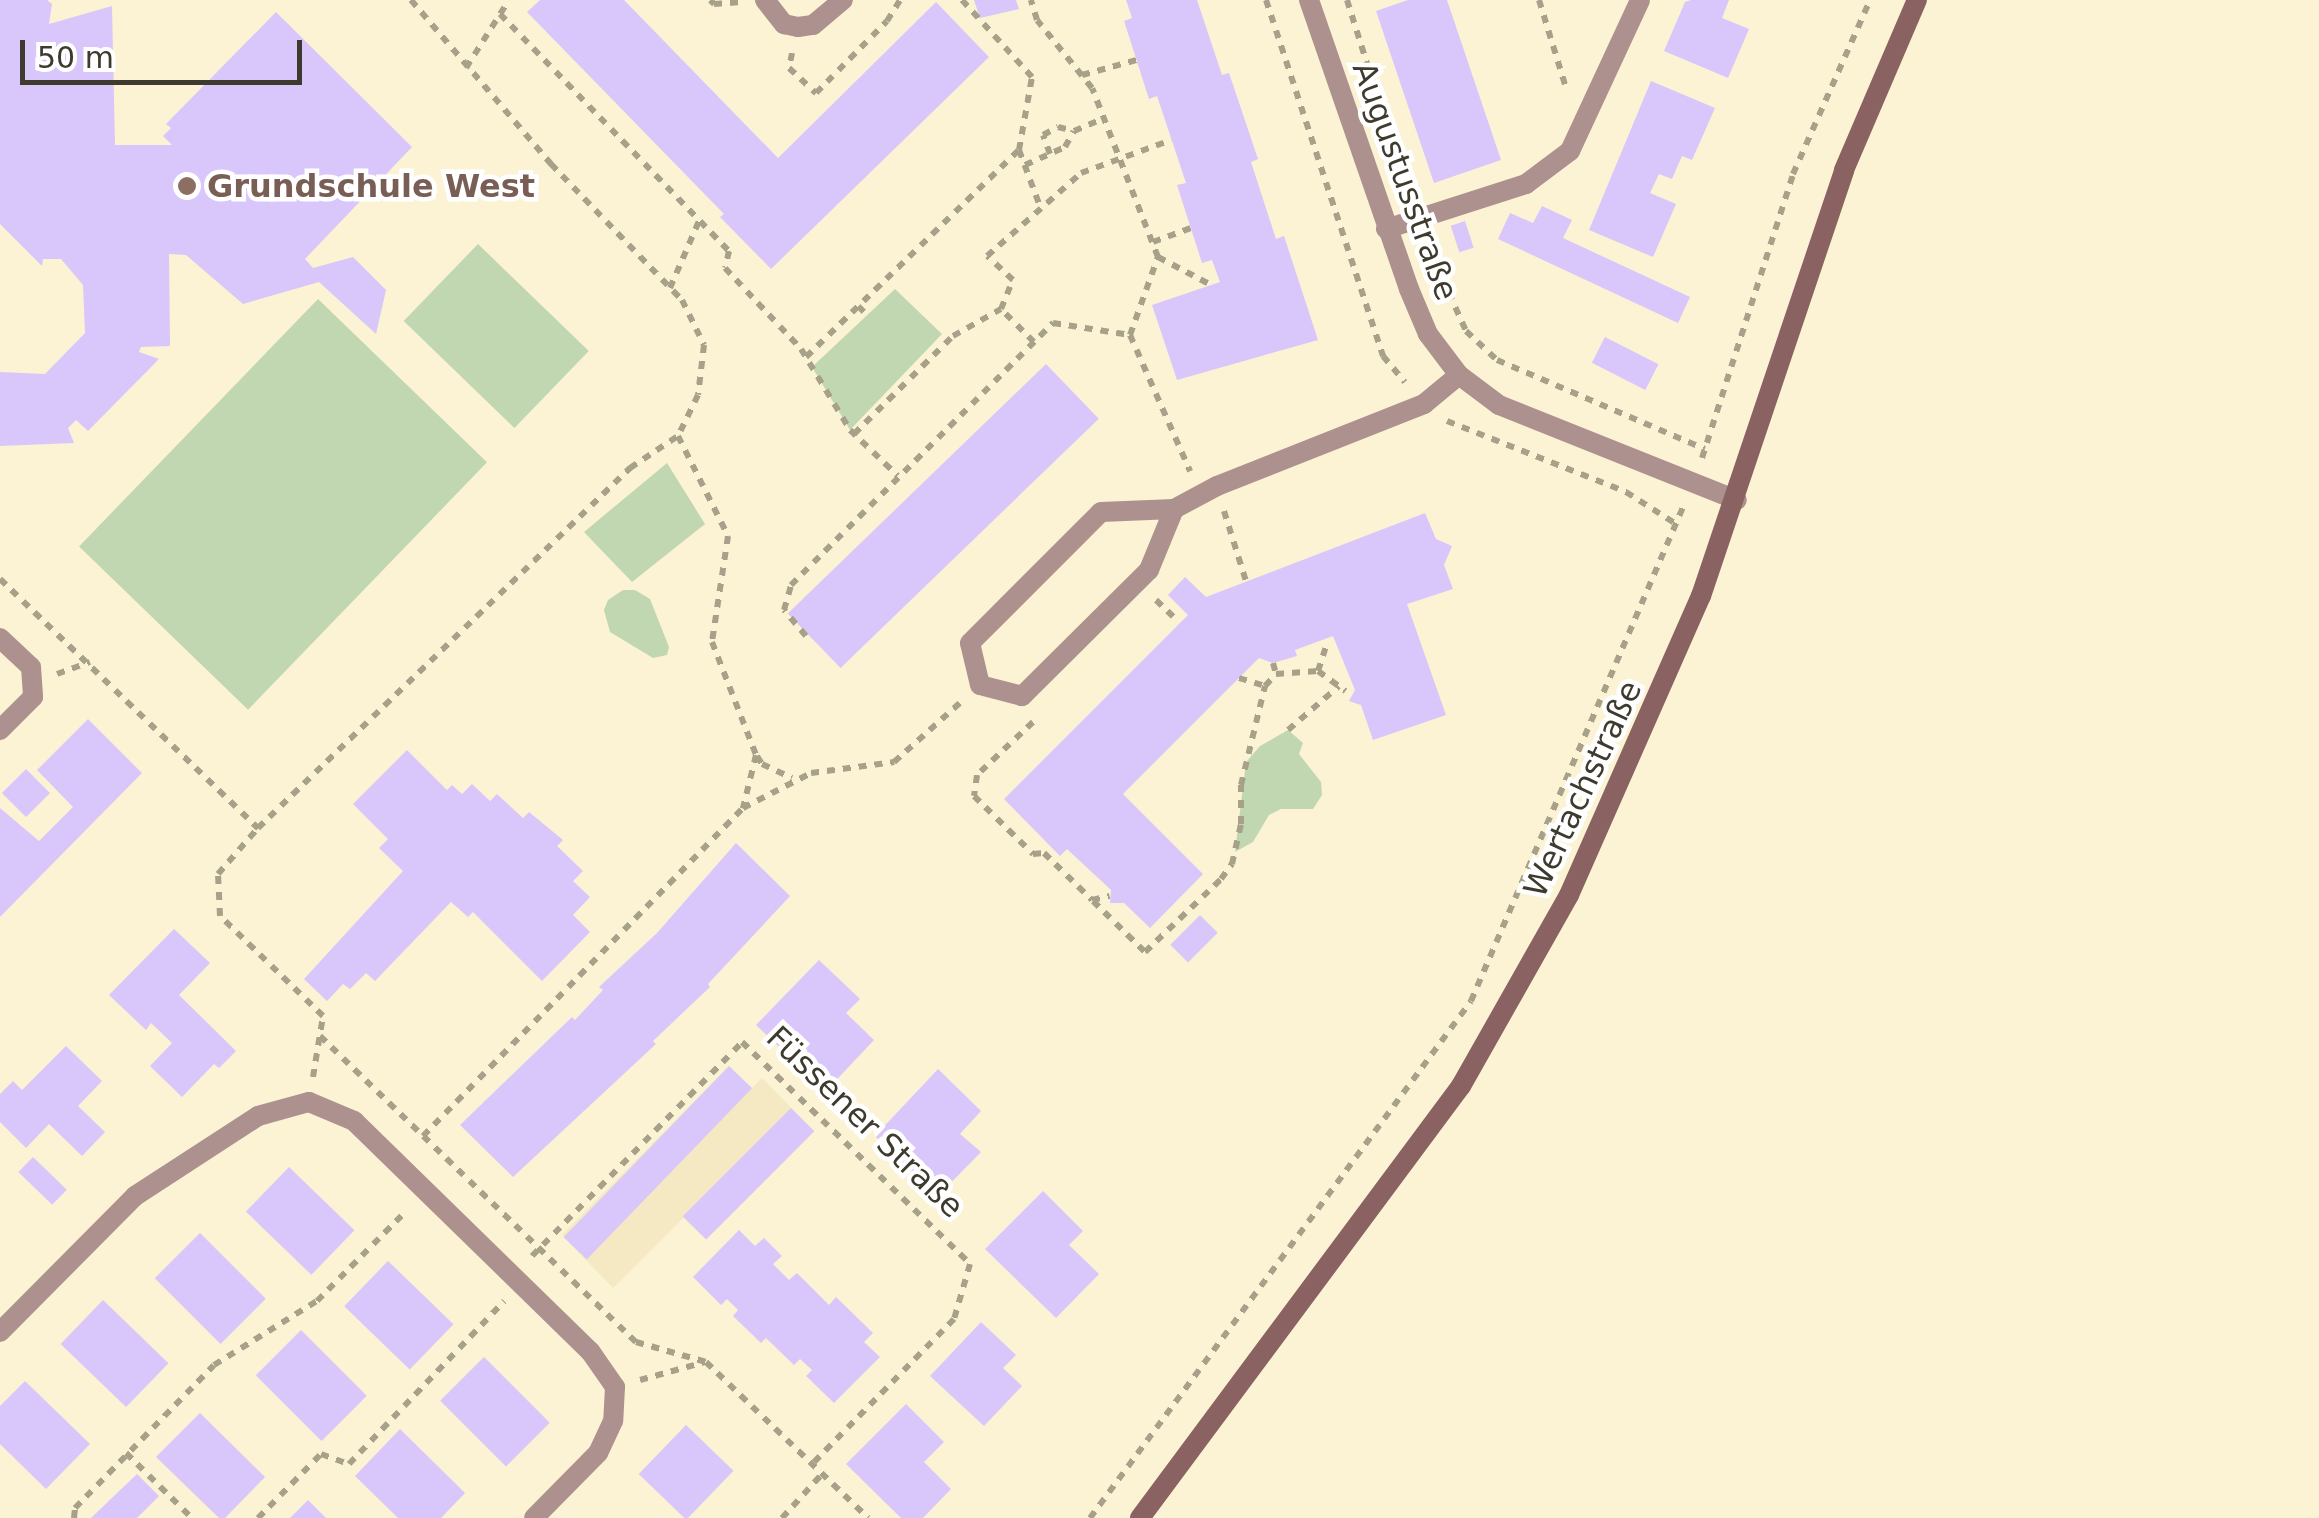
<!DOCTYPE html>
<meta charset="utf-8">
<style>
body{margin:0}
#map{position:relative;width:2319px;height:1518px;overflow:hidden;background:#fcf3d4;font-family:"DejaVu Sans",sans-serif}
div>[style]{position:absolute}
.built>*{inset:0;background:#f5e9c3}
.green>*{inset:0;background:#c1d7b1;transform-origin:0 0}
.building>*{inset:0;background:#d9c6fb;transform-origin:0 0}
.path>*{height:6px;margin-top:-3px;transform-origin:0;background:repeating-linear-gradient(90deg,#a7a18a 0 8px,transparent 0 16px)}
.street>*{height:20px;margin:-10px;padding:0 10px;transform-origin:10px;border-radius:10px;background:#ad918f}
.secondary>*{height:20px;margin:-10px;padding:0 10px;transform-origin:10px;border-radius:10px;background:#896261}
.dots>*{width:28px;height:28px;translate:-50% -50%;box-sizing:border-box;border:5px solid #fff;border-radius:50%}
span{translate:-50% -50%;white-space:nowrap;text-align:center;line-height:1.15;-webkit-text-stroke:9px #fff;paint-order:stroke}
.street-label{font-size:32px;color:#3e3b2e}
.education-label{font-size:32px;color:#785e54;font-weight:700}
.left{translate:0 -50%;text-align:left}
.scale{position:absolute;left:20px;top:40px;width:282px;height:45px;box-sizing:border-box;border:5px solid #3e3b2e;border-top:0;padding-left:12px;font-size:30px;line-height:35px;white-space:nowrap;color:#3e3b2e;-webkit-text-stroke:8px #fff;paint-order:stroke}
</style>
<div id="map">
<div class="built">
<i style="clip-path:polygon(729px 1066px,752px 1088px,762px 1078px,814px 1131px,706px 1239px,683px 1218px,613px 1288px,562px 1235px)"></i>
</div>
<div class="green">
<i style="left:478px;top:244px;width:154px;height:107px;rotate:44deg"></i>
<i style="clip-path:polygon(895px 289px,942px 334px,850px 430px,812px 367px)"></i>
<i style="left:318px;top:299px;width:235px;height:344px;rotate:44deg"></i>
<i style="clip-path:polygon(667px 463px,705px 524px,632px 582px,584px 532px)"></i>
<i style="clip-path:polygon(623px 590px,635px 590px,650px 599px,669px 647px,667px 655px,653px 658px,610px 632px,604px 610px,608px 600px)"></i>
<i style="clip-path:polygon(1288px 730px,1303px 743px,1299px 754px,1321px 782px,1322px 795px,1313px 809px,1281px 809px,1269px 815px,1253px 842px,1235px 852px,1246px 762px,1260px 746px)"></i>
</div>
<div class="building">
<i style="clip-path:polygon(0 0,47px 0,52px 4px,49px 24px,112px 6px,115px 145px,172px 145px,163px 136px,171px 128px,166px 124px,276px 12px,412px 147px,305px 259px,313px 268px,353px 257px,386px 290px,376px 334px,319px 282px,243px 304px,186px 255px,169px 254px,170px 346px,141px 347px,139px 352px,159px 359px,88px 431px,76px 420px,68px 428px,74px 443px,0 446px,0 372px,45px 374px,85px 333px,83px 285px,61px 259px,43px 259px,42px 266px,0 224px)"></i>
<i style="clip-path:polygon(540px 0,624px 0,778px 158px,936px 2px,989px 57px,771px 269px,720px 217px,724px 214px,527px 12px)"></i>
<i style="clip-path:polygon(974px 0,1016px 0,1019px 9px,980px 18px)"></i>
<i style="clip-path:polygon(1126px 0,1197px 0,1222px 75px,1229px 73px,1258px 159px,1251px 162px,1276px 239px,1284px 236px,1318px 340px,1177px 380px,1152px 305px,1220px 282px,1212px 260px,1202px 263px,1177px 185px,1186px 183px,1157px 96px,1149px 99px,1124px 21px,1132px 18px)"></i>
<i style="clip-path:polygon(1408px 0,1447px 0,1501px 160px,1434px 183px,1376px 11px)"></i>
<i style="clip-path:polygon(1691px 0,1729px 0,1722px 18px,1749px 29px,1728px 78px,1664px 51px,1685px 2px)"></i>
<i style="clip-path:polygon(1651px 81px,1715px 108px,1692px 160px,1682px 156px,1672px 179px,1659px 174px,1650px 193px,1676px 204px,1653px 257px,1589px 230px)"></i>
<i style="clip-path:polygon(1542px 206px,1572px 220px,1563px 238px,1690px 297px,1678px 323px,1498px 239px,1510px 213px,1533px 223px)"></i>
<i style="left:1465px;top:221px;width:28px;height:15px;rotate:72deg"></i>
<i style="left:1605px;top:337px;width:60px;height:29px;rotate:27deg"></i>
<i style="left:1046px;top:364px;width:76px;height:359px;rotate:46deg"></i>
<i style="clip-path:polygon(1425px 513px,1436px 539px,1452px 546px,1444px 565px,1453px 589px,1407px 604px,1446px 715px,1373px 740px,1361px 705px,1349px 701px,1355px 690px,1333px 636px,1295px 650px,1297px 656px,1273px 663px,1259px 658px,1123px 794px,1203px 874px,1150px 928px,1124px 903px,1110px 903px,1111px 890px,1067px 849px,1060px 856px,1004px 799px,1188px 615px,1168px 595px,1185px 577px,1206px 597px)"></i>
<i style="clip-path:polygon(88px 719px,142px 773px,0 917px,0 808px,39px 841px,73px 807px,37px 770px)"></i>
<i style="clip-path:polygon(407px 750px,447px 790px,452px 785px,462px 794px,472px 784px,490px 801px,497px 794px,523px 818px,529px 812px,563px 840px,557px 846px,583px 871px,573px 881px,590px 897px,573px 915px,590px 932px,542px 981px,473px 912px,468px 917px,451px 902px,375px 981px,366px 973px,350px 989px,343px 984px,327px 1001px,304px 979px,403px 871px,379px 848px,388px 839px,353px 804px)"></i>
<i style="left:26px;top:769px;width:34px;height:34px;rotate:45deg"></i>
<i style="clip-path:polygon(736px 843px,790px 896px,708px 984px,710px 987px,653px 1041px,656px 1044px,513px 1177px,460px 1125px,572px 1017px,575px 1020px,603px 990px,599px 987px,657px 933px)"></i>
<i style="left:1200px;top:915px;width:25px;height:42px;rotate:45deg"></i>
<i style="clip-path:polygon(174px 929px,210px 963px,179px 995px,236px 1051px,219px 1068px,214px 1064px,182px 1097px,150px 1066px,172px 1043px,151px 1023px,146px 1030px,109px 995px)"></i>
<i style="clip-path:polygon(819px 960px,860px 999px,846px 1013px,874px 1040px,826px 1091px,756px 1025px)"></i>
<i style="clip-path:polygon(66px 1046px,102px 1081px,78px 1106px,105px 1132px,82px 1156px,49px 1124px,26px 1148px,0 1122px,0 1094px,13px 1081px,22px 1090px)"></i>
<i style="left:729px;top:1066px;width:32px;height:238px;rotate:44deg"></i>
<i style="clip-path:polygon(938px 1069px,981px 1111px,960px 1134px,981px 1152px,937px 1197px,875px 1136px)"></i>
<i style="left:791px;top:1108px;width:33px;height:153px;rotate:45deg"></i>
<i style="left:33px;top:1157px;width:47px;height:21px;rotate:44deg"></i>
<i style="left:289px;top:1167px;width:91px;height:62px;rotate:44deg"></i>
<i style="clip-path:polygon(1043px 1191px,1083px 1231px,1069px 1245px,1099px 1274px,1056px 1318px,985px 1249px)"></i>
<i style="clip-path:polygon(739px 1230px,755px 1246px,764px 1238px,782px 1256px,773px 1264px,789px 1280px,797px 1273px,829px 1305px,836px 1297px,873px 1333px,864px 1342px,880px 1357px,834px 1403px,806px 1376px,812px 1370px,800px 1359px,794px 1365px,766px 1338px,761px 1343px,733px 1316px,738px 1310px,727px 1299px,721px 1305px,693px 1277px)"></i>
<i style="left:200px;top:1233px;width:93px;height:64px;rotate:45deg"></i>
<i style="left:388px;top:1261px;width:91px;height:63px;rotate:44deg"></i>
<i style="left:103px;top:1300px;width:91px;height:61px;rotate:44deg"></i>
<i style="clip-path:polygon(981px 1322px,1016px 1355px,1003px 1368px,1022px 1386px,984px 1426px,930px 1376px)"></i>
<i style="left:301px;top:1330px;width:93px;height:64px;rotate:45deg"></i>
<i style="left:484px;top:1357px;width:93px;height:62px;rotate:45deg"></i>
<i style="clip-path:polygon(25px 1381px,90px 1444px,46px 1489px,0 1444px,0 1406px)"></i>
<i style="clip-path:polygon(906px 1404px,944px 1442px,924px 1462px,951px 1489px,923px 1518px,901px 1518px,846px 1464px)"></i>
<i style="clip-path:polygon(200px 1413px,265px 1477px,225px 1518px,219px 1518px,156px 1457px)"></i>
<i style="left:686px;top:1425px;width:66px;height:68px;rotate:44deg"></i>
<i style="clip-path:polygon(400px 1429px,465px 1493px,441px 1518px,398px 1518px,355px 1476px)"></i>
<i style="clip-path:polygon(137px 1474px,159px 1496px,137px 1518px,91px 1518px)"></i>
<i style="clip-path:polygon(308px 1500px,326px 1518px,290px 1518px)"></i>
</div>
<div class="path">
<i style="left:411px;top:0;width:216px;rotate:49.5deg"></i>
<i style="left:551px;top:164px;width:189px;rotate:46.1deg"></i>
<i style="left:682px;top:300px;width:50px;rotate:63.9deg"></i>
<i style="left:704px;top:345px;width:50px;rotate:96.8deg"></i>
<i style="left:698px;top:395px;width:46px;rotate:116deg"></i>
<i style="left:678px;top:436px;width:112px;rotate:63.4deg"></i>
<i style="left:728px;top:536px;width:107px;rotate:98.6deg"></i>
<i style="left:712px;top:642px;width:121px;rotate:68.7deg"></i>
<i style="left:756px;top:755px;width:55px;rotate:103.8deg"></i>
<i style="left:743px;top:808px;width:76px;rotate:-27.2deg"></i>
<i style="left:811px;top:773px;width:84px;rotate:-7.5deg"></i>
<i style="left:894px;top:762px;width:91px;rotate:-41.9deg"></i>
<i style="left:710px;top:0;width:6px;rotate:45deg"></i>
<i style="left:714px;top:4px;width:28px;rotate:-4deg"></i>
<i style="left:1266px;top:0;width:375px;rotate:71.8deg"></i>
<i style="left:1383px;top:356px;width:34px;rotate:50deg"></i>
<i style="left:1347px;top:0;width:130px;rotate:72.5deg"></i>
<i style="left:1539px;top:0;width:95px;rotate:72.9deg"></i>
<i style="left:500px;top:14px;width:330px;rotate:46deg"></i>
<i style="left:729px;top:251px;width:17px;rotate:103deg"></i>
<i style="left:725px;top:268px;width:111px;rotate:46.8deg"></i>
<i style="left:801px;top:349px;width:95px;rotate:58.8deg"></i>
<i style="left:850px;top:430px;width:66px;rotate:43.8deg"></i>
<i style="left:792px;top:53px;width:15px;rotate:101deg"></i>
<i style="left:789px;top:68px;width:37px;rotate:43deg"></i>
<i style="left:816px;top:93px;width:101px;rotate:-45.4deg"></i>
<i style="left:887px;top:21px;width:25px;rotate:-58deg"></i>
<i style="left:466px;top:68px;width:80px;rotate:-57.7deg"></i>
<i style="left:1082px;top:75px;width:57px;rotate:-15.3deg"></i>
<i style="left:1019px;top:150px;width:63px;rotate:69.6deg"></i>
<i style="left:1050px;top:154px;width:20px;rotate:-110deg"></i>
<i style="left:1043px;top:135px;width:17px;rotate:-28deg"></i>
<i style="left:1058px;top:127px;width:16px;rotate:14deg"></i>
<i style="left:1025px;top:165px;width:44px;rotate:-24.2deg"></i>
<i style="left:1065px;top:147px;width:18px;rotate:-61deg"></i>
<i style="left:1074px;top:131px;width:33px;rotate:-23deg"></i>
<i style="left:1153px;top:242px;width:40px;rotate:-20.2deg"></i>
<i style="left:1429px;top:249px;width:90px;rotate:65.7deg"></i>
<i style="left:1466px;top:331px;width:42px;rotate:43.1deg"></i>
<i style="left:1497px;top:360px;width:226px;rotate:23.2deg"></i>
<i style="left:1158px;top:257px;width:60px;rotate:27.8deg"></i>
<i style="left:670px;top:288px;width:73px;rotate:-66.6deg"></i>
<i style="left:858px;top:306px;width:13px;rotate:45deg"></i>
<i style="left:1130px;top:335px;width:149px;rotate:66.2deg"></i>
<i style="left:1034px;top:342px;width:47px;rotate:-135deg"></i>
<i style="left:1001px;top:309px;width:31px;rotate:-68deg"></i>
<i style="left:1013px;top:280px;width:35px;rotate:-137deg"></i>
<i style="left:987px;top:256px;width:125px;rotate:-41.4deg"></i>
<i style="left:1081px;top:173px;width:96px;rotate:-20.1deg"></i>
<i style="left:806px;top:357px;width:297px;rotate:-44.2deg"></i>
<i style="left:1019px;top:150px;width:74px;rotate:-79.9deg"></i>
<i style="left:1032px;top:77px;width:104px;rotate:-132.3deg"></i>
<i style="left:1447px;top:421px;width:193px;rotate:21.6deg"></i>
<i style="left:1626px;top:492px;width:59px;rotate:32.6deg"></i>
<i style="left:854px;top:434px;width:139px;rotate:-44.7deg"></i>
<i style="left:953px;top:336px;width:55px;rotate:-29.4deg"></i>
<i style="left:1702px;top:458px;width:298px;rotate:-72.2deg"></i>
<i style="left:1793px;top:174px;width:190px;rotate:-66.1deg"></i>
<i style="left:1224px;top:511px;width:73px;rotate:72.6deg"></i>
<i style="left:0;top:579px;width:359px;rotate:44deg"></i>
<i style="left:1156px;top:600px;width:32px;rotate:44deg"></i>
<i style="left:806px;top:636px;width:34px;rotate:-130deg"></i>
<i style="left:784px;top:610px;width:26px;rotate:-74deg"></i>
<i style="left:791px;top:585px;width:371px;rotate:-45deg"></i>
<i style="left:1053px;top:323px;width:78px;rotate:8.9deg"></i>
<i style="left:1130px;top:335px;width:83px;rotate:-70.3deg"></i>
<i style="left:1158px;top:257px;width:181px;rotate:-111.3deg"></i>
<i style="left:1092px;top:88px;width:87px;rotate:-129deg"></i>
<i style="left:1037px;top:20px;width:21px;rotate:-107deg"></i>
<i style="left:1273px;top:663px;width:11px;rotate:75deg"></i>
<i style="left:1276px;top:674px;width:42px;rotate:-4.1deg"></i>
<i style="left:1318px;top:671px;width:28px;rotate:-72deg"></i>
<i style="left:1318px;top:671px;width:34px;rotate:36deg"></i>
<i style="left:57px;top:674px;width:35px;rotate:-20deg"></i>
<i style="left:1239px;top:678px;width:27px;rotate:17deg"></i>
<i style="left:1265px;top:686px;width:16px;rotate:-47deg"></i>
<i style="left:1033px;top:722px;width:77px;rotate:136.6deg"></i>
<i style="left:977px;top:775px;width:21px;rotate:98deg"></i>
<i style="left:974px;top:796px;width:83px;rotate:44.5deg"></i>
<i style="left:1033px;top:854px;width:11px;rotate:-5deg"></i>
<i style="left:1044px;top:853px;width:67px;rotate:44.4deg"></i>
<i style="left:1092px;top:900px;width:18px;rotate:-13deg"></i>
<i style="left:1288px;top:730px;width:67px;rotate:-40.8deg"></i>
<i style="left:757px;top:756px;width:9px;rotate:58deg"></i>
<i style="left:762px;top:764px;width:33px;rotate:25deg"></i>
<i style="left:1093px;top:901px;width:73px;rotate:44.4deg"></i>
<i style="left:1145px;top:952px;width:105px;rotate:-43.8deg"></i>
<i style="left:1221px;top:879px;width:19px;rotate:-54deg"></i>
<i style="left:1232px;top:864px;width:41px;rotate:-77.3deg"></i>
<i style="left:1241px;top:824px;width:39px;rotate:-90deg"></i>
<i style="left:1241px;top:785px;width:102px;rotate:-76.4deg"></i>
<i style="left:320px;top:1036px;width:440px;rotate:44.1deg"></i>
<i style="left:636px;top:1342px;width:73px;rotate:15.9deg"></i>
<i style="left:706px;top:1362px;width:225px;rotate:43.9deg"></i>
<i style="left:313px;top:1077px;width:62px;rotate:-80.7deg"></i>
<i style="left:323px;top:1016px;width:144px;rotate:-135.8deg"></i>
<i style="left:220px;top:916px;width:42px;rotate:-92.7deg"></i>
<i style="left:218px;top:874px;width:61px;rotate:-49deg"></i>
<i style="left:258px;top:828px;width:518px;rotate:-44.06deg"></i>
<i style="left:630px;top:468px;width:58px;rotate:-33.7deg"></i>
<i style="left:423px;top:1136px;width:458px;rotate:-45.7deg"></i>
<i style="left:532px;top:1256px;width:300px;rotate:-45.5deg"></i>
<i style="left:742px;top:1042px;width:318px;rotate:44.2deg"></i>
<i style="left:970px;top:1264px;width:57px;rotate:106.2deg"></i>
<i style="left:954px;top:1319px;width:203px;rotate:134.4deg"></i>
<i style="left:640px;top:1380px;width:67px;rotate:-15.5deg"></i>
<i style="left:126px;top:1453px;width:93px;rotate:44.6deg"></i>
<i style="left:74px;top:1518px;width:10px;rotate:-84deg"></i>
<i style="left:75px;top:1508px;width:199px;rotate:-45.8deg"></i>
<i style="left:214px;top:1365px;width:121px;rotate:-31.9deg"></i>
<i style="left:317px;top:1301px;width:128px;rotate:-45.3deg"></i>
<i style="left:258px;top:1518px;width:90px;rotate:-45.5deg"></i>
<i style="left:321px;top:1454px;width:30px;rotate:20deg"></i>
<i style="left:349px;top:1464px;width:225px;rotate:-46.4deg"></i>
<i style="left:782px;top:1518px;width:59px;rotate:-47.7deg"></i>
<i style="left:1090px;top:1518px;width:642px;rotate:-53.61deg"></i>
<i style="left:1471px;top:1001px;width:538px;rotate:-66.77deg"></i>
</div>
<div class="street">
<i style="left:765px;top:0;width:31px;rotate:52deg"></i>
<i style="left:784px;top:24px;width:14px;rotate:12deg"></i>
<i style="left:798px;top:27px;width:15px;rotate:-8deg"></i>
<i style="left:813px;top:25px;width:39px;rotate:-40deg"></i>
<i style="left:1309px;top:0;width:306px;rotate:70.9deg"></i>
<i style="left:1409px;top:289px;width:49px;rotate:67.1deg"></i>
<i style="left:1428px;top:334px;width:51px;rotate:52.9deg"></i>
<i style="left:1459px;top:375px;width:50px;rotate:36.9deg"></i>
<i style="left:1499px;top:405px;width:256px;rotate:21.8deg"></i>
<i style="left:1386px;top:229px;width:147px;rotate:-17.8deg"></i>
<i style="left:1526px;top:184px;width:55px;rotate:-36.9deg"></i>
<i style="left:1570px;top:151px;width:166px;rotate:-65.1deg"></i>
<i style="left:1174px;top:509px;width:66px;rotate:112.3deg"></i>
<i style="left:1149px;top:570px;width:179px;rotate:135.2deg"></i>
<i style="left:1022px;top:696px;width:43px;rotate:-165.3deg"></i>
<i style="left:980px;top:685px;width:43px;rotate:-103.4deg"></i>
<i style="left:970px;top:643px;width:185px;rotate:-45deg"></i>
<i style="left:1101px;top:512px;width:73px;rotate:-2.4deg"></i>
<i style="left:1174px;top:509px;width:49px;rotate:-28.1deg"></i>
<i style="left:1217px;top:486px;width:223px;rotate:-21.6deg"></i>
<i style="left:1424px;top:404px;width:45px;rotate:-39.6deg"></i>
<i style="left:0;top:638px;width:42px;rotate:43.1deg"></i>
<i style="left:31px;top:667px;width:30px;rotate:86deg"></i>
<i style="left:33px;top:697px;width:47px;rotate:135deg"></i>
<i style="left:0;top:1332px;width:192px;rotate:-45.2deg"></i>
<i style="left:135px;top:1196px;width:147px;rotate:-33deg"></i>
<i style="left:258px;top:1116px;width:53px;rotate:-15.4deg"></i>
<i style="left:309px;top:1102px;width:49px;rotate:22.9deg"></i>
<i style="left:354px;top:1121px;width:330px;rotate:44.3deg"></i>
<i style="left:590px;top:1351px;width:44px;rotate:55.2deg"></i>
<i style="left:615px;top:1387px;width:34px;rotate:93deg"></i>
<i style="left:613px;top:1421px;width:35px;rotate:115deg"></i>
<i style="left:598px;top:1453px;width:91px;rotate:134.6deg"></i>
</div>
<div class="secondary">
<i style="left:1140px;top:1518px;width:538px;rotate:-53.39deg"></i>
<i style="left:1461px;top:1086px;width:219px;rotate:-60.5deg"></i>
<i style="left:1569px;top:895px;width:327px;rotate:-66.2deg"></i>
<i style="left:1701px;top:596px;width:449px;rotate:-71.4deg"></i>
<i style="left:1844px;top:170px;width:185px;rotate:-66.8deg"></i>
</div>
<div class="dots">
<i style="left:187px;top:186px;background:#8d6e63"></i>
</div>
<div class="street-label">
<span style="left:1405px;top:181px;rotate:70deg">Augustusstraße</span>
<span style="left:1583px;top:789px;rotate:-65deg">Wertachstraße</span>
<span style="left:865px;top:1122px;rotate:44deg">Füssener Straße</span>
</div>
<div class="education-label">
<span class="left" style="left:207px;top:186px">Grundschule West</span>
</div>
<div class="scale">50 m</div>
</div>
